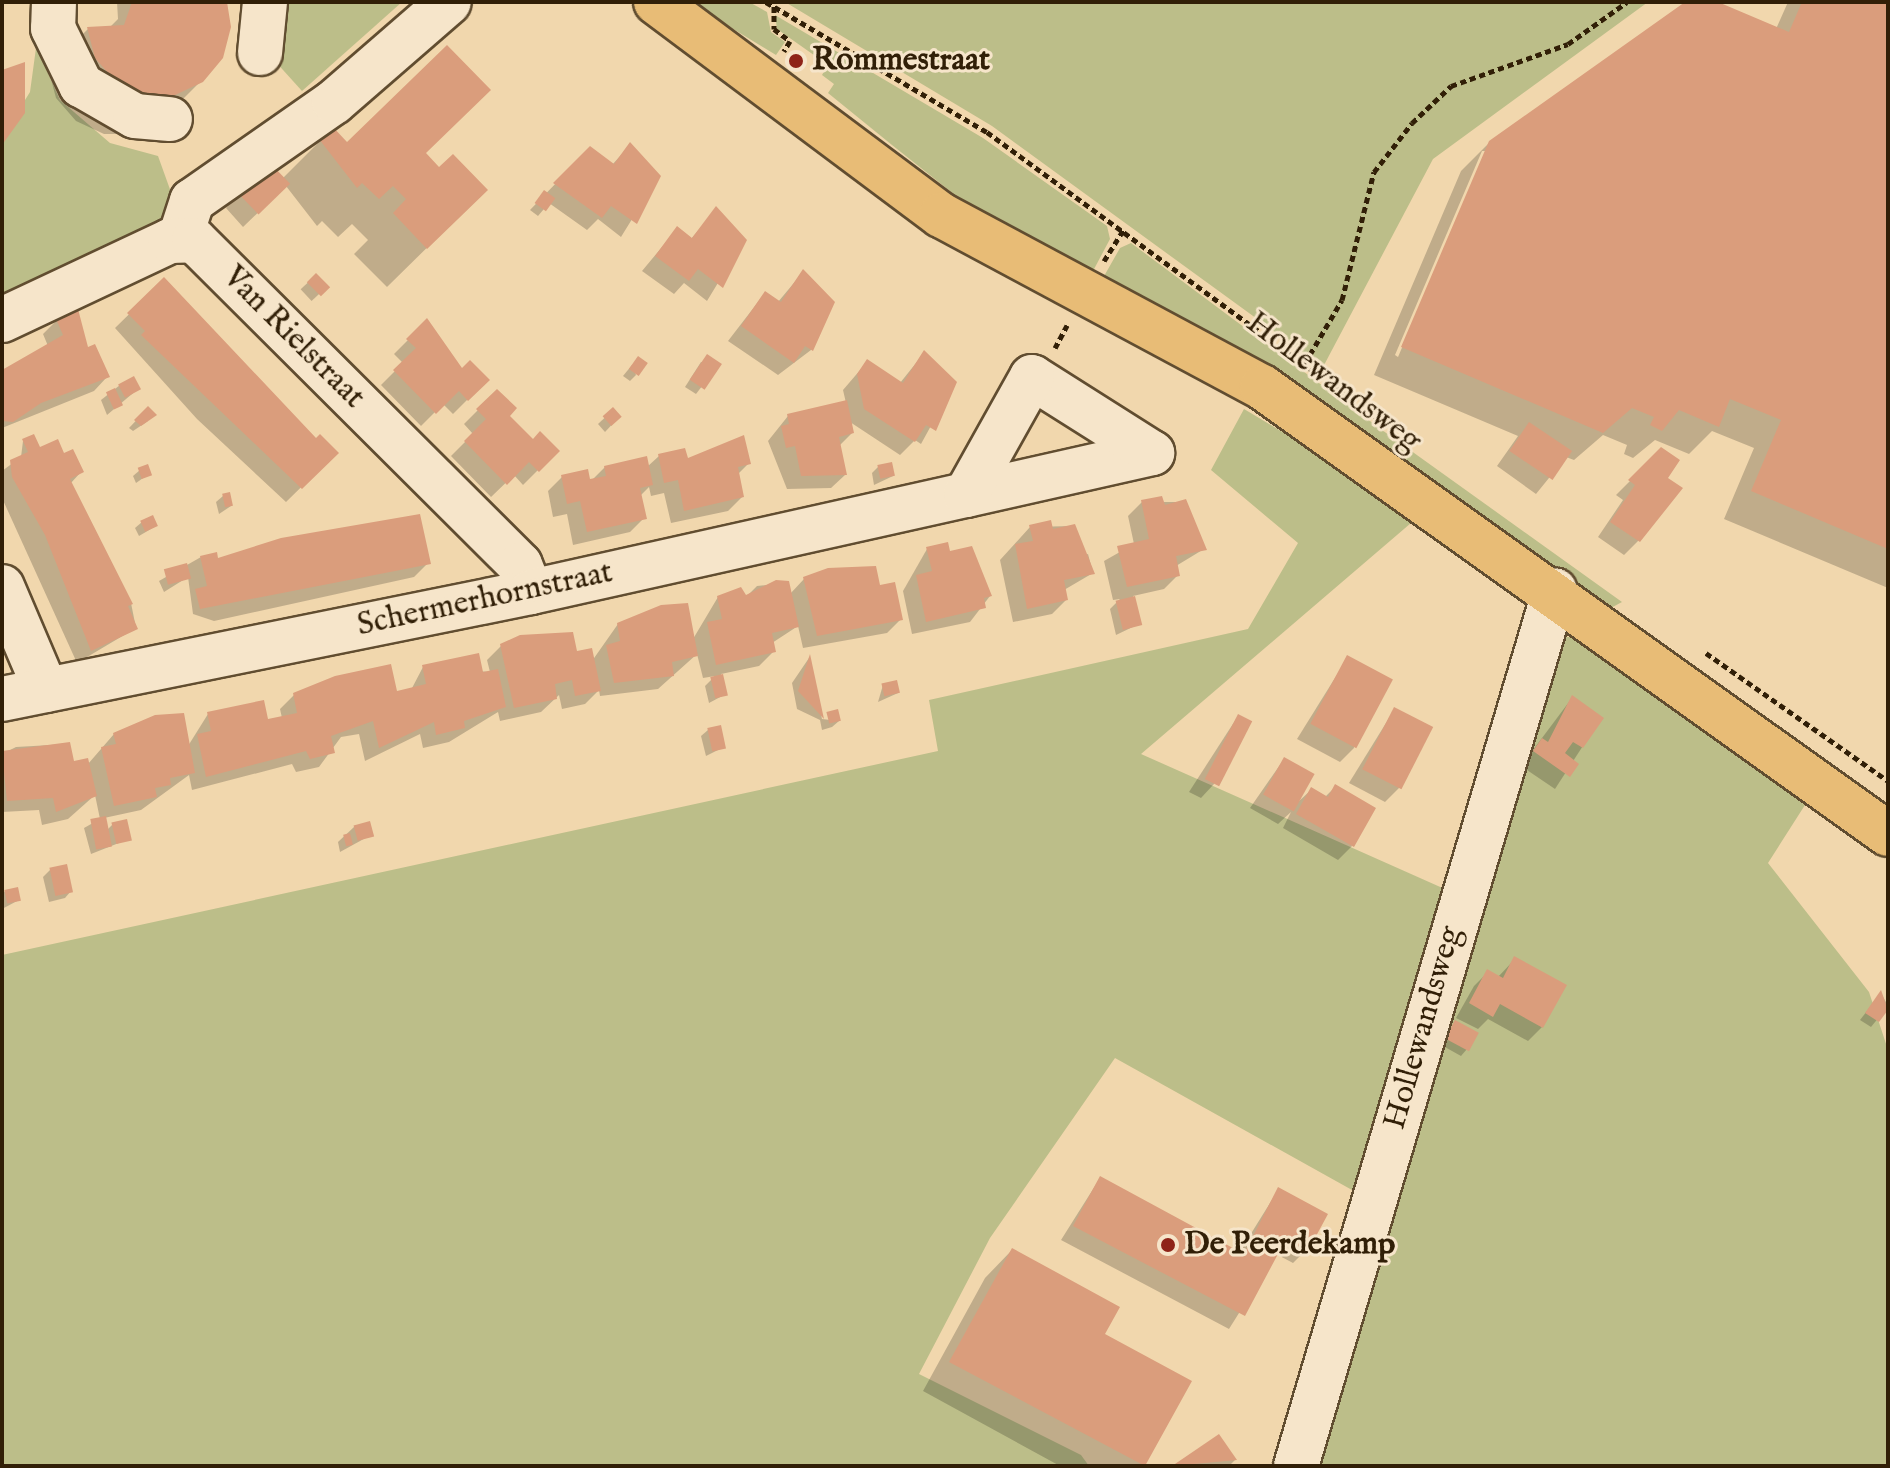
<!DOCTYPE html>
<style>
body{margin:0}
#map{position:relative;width:1890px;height:1468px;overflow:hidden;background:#f1d7ad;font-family:"IM FELL English",serif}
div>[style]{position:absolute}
.green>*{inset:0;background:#bcbe89}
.shadow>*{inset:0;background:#0003;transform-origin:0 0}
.building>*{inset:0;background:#da9d7c;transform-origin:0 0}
.path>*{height:5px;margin-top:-2.5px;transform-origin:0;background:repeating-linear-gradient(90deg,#311f07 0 6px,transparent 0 10px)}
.roads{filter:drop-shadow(2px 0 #614d30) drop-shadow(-2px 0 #614d30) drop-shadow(0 2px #614d30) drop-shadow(0 -2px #614d30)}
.minor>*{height:44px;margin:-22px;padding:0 22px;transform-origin:22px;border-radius:22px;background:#f6e5ca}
.major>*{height:44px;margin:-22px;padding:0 22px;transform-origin:22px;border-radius:22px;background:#e8bc76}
.dots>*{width:22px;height:22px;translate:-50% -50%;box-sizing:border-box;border:4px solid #f6e5ca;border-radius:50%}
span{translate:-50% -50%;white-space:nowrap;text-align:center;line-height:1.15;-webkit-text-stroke:6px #f6e5ca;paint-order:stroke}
.poi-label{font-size:32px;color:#311f07;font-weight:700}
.left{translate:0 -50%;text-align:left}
.street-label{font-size:32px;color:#311f07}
.frame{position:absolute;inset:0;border:4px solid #311f07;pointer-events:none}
</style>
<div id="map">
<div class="green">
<i style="clip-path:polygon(285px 2px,402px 2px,302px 91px,274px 60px)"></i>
<i style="clip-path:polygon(689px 2px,749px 2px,767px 12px,771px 32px,785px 42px,776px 55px)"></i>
<i style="clip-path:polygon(785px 2px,1648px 2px,1433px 159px,1323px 367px,992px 126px)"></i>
<i style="clip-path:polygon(775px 15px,983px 138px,1107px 226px,1110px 239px,1093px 271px,989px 222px,892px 145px,828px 93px,834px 84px,822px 75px,828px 65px,777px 29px)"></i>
<i style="clip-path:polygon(39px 26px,42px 60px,60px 100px,110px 143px,158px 156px,181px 220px,2px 307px,2px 137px,30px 92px)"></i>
<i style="clip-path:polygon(1131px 243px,1382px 430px,1622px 602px,1609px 609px,1103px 278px,1120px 248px)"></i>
<i style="clip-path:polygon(1244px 409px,1326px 458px,1411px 523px,1141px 754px,1447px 890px,1361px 1195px,1115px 1058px,990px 1238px,919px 1374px,1081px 1455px,1089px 1466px,2px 1466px,2px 955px,938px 751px,929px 700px,1248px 629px,1298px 543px,1211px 470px)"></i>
<i style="clip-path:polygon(1565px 637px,1582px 637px,1805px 805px,1768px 863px,1869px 992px,1888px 1050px,1888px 1466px,1310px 1466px,1554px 645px)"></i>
</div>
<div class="shadow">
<i style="clip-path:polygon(117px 2px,225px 2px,202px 80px,161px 121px,134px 134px,104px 134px,76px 121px,56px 98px,48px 68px,88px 29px,109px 28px,118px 19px)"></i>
<i style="clip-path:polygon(evenodd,1689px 2px,1713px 2px,1776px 29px,1788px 2px,1888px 2px,1888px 588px,1724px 519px,1754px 448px,1712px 431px,1689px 454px,1655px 440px,1633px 458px,1624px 454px,1627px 445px,1603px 435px,1574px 460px,1566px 457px,1536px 494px,1497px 466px,1518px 436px,1374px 375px,1461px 171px,1490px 142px,1689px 2px,1482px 151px,1486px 151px,1398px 357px,1395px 355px,1482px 151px)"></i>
<i style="clip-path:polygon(332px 129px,347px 144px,423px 153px,439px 170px,446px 229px,387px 287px,354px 254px,368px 240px,352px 224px,338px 237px,322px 221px,317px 226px,286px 186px,243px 227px,226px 208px,239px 194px,282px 179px)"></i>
<i style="clip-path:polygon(630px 145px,658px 177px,621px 237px,598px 219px,587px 230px,549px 203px,538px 216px,530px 210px,590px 148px,612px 165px)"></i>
<i style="clip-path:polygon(716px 209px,744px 240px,707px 301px,684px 283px,674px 294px,642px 271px,677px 229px,691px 239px)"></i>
<i style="clip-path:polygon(803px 272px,833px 303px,811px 350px,778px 375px,728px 341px,765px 293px,778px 302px)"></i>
<i style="left:316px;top:275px;width:16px;height:21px;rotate:47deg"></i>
<i style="clip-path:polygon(164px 280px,316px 441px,336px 453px,286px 502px,197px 419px,115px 328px)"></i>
<i style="clip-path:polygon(57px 320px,107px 377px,94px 391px,2px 428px,2px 372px,48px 346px,43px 334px)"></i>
<i style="clip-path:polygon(427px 321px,462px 371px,487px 380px,453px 414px,443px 404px,421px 426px,381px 385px,403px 363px,394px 354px)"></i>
<i style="clip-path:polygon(924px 353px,955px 382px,921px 444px,915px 440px,900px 455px,850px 422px,852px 433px,839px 446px,845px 475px,831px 488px,787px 489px,768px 441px,788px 416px,846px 403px,843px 390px,867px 362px,900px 383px)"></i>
<i style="clip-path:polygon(701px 362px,719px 364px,696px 394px,685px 387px)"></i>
<i style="clip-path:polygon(632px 365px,636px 375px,630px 381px,623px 376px)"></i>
<i style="clip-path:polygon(120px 385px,138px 389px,107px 415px,101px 400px)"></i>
<i style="clip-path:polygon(497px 391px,507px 416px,532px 442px,557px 451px,523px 485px,514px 475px,491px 497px,451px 456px,473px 434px,464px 424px)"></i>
<i style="clip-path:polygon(148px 408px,148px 421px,133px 431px,129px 428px)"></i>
<i style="clip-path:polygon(613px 410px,619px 417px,605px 432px,598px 424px)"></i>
<i style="clip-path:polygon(23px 441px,63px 456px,81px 472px,70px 484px,131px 603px,136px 628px,77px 663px,2px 498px,2px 471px,21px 457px)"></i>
<i style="clip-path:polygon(1661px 450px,1666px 479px,1638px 541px,1624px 555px,1598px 537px,1623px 500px,1616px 495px)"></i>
<i style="clip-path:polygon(659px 456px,749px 463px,737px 475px,742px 497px,728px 511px,671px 523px,664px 493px,651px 496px,649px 487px,640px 496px,644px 518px,630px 532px,573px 545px,567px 514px,553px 517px,548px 491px,562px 477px,591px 481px,605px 467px,647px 467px)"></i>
<i style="clip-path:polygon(878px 467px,893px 476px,874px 485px,872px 473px)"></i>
<i style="clip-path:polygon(140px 470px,149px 474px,136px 483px,133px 476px)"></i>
<i style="clip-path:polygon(223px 496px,231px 506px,219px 514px,216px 502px)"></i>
<i style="clip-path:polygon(1142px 502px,1185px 502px,1204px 549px,1176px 566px,1178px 575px,1164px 589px,1133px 596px,1139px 624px,1116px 635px,1110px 609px,1120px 599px,1113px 600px,1104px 561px,1134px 544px,1128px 516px)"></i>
<i style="clip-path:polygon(142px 522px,156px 526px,139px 536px,135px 528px)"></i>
<i style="clip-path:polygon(1073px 526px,1080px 556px,1088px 554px,1093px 573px,1064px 590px,1066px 600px,1052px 614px,1013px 622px,1000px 560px,1030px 527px)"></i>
<i style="clip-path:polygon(927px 549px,949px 554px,990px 596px,970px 622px,912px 634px,903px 591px)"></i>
<i style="clip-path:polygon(201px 557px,217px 560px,428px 563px,414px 577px,214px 621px,193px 614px,188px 577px,164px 592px,159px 581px)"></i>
<i style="clip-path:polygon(804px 579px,879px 587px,901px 619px,887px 633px,803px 648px,798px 626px,772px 643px,773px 652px,759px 666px,721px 674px,726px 694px,709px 703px,705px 686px,715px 676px,703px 678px,697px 654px,658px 689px,600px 696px,599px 690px,585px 704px,562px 709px,559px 695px,541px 712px,500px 721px,498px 712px,449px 742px,423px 748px,420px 734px,365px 761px,359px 734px,341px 737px,319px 767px,296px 772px,292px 764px,192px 790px,189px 775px,141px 810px,104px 818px,107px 830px,112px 825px,129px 839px,91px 854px,84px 828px,100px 819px,95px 795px,68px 819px,42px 825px,39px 810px,2px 812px,2px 754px,16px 747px,68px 744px,72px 764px,88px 764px,114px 734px,188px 746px,208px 714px,267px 721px,282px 718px,280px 709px,294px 695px,396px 693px,411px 690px,423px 667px,490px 672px,487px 660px,501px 646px,592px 661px,618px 624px,693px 639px,718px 597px,745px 598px,757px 586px,787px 583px,790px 594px)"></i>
<i style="clip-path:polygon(1348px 657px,1354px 748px,1340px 762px,1297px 739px)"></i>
<i style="clip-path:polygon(809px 658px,822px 719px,839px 721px,832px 727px,822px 730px,820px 720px,797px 709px,792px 683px)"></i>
<i style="clip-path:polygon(883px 685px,898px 693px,878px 702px)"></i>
<i style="clip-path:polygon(1572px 698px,1601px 718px,1555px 789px,1521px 766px)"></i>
<i style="clip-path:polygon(1394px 710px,1399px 788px,1385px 802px,1349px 783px)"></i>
<i style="clip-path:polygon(1238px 716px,1249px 722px,1214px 784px,1201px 798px,1189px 792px)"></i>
<i style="clip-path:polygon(708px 730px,724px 747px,706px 756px,701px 736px)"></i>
<i style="clip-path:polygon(1284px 759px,1298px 802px,1311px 790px,1325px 797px,1335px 787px,1352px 846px,1338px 860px,1283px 828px,1291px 812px,1278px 824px,1250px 808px)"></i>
<i style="clip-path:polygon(354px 827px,371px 835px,340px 852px,338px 842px)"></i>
<i style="clip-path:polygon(50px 870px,71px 891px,65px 898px,49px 902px,43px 877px)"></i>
<i style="clip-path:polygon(5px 891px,19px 900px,2px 909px,2px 895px)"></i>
<i style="clip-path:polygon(1515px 959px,1542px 1027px,1528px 1041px,1488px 1019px,1478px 1029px,1456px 1018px,1474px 986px,1488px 972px,1498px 977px)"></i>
<i style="clip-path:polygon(1881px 993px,1888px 1006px,1871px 1027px,1860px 1020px)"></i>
<i style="clip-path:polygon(1455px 1022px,1467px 1049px,1461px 1056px,1443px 1046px)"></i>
<i style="clip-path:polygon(1100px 1178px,1239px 1253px,1278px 1190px,1307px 1249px,1293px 1263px,1276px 1254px,1229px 1329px,1061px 1240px)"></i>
<i style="clip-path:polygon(1012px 1250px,1103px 1335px,1189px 1382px,1143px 1466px,1060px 1466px,923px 1391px,985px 1278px)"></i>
<i style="clip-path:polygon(1218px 1436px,1235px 1460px,1229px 1466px,1176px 1466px)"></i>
</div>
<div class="building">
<i style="clip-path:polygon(132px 2px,227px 2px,231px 27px,223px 58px,203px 82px,175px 95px,144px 95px,116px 82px,95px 58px,87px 27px,124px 25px)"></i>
<i style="clip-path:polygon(1685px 2px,1718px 2px,1789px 32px,1802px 2px,1888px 2px,1888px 549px,1751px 491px,1781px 420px,1730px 399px,1719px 427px,1679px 410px,1662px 431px,1650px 425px,1654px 417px,1632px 408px,1603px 433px,1401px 347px,1489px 141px)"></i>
<i style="clip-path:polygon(447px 45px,491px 90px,426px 153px,439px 167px,453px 154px,488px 190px,427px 249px,393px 213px,406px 199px,393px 186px,379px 199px,362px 183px,357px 188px,319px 139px,332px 126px,347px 142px)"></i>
<i style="clip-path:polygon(25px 62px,25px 113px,2px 145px,2px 70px)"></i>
<i style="clip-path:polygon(630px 142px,661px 176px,637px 224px,611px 206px,602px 218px,553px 183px,590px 146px,614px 164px)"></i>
<i style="left:270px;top:163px;width:29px;height:44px;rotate:46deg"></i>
<i style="left:544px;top:190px;width:14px;height:16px;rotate:36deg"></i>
<i style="clip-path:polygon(716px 206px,747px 240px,723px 288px,698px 269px,689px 281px,655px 256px,677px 226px,692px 238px)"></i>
<i style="clip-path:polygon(803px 269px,835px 302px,813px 351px,805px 346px,794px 363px,741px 326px,765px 291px,781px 302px)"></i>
<i style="left:316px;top:273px;width:20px;height:13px;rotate:45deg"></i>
<i style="clip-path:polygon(164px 277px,316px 438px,320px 434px,339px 453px,302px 489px,141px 335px,145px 331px,127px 313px)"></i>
<i style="clip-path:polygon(78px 309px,88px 347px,95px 344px,110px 377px,41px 403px,13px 422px,2px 421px,2px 370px,63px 335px,56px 319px)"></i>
<i style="clip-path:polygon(427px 318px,462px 368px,470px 360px,490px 380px,468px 401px,459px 391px,436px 414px,393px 370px,416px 348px,406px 339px)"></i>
<i style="clip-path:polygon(924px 350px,957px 382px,936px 431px,926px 425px,915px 442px,864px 409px,857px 374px,867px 359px,903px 383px)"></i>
<i style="left:707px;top:354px;width:18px;height:31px;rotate:34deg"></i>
<i style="left:638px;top:356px;width:12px;height:16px;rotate:35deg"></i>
<i style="left:134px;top:376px;width:15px;height:18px;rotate:62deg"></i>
<i style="left:115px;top:388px;width:19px;height:10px;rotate:65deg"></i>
<i style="clip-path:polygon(497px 389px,517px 408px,510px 416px,533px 439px,540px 431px,560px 451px,539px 472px,529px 462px,507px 485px,464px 441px,486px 419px,476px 409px)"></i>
<i style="clip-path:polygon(847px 400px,854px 433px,839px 437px,847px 475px,801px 476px,795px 446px,786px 448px,781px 426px,789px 424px,787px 414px)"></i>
<i style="clip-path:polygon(148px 406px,157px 415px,141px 426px,134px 420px)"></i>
<i style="left:613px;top:407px;width:13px;height:14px;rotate:48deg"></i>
<i style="left:1529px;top:422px;width:52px;height:35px;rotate:34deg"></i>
<i style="clip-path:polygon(34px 434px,40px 447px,58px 439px,64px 453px,73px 449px,84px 472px,70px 479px,133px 604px,128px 606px,138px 629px,91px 651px,45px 535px,12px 477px,10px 460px,28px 452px,22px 439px)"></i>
<i style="clip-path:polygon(744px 435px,751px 464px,738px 467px,744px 497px,684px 511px,678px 480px,664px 483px,658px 454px,685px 448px,688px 458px)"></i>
<i style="clip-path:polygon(1661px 447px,1680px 460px,1668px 478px,1683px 488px,1640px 542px,1610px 522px,1635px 485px,1628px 480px)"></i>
<i style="clip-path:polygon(647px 456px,653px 485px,640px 488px,647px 519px,587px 532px,580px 501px,567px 504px,561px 475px,588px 469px,590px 479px,606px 476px,604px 466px)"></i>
<i style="left:892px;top:462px;width:14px;height:15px;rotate:78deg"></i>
<i style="left:148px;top:464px;width:12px;height:11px;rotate:70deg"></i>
<i style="left:230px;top:492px;width:14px;height:8px;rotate:78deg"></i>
<i style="clip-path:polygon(1162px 496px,1165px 505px,1186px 499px,1207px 550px,1176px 556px,1180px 576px,1127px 587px,1117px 546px,1149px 539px,1141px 500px)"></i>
<i style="clip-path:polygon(420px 514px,431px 564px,200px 609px,195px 589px,207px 586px,200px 556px,217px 552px,218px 558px,281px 538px)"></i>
<i style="left:153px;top:515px;width:12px;height:14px;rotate:66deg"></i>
<i style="clip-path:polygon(1051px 520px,1053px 529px,1075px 524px,1095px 574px,1064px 580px,1068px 600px,1027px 609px,1015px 544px,1033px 541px,1029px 525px)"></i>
<i style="clip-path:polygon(948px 542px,950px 551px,972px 546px,992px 596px,984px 598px,986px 608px,926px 622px,916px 575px,932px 571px,926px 547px)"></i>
<i style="left:187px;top:563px;width:16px;height:24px;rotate:75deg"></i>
<i style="clip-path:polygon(876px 566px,880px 585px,895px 582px,903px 620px,817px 636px,803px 577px,828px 568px)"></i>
<i style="clip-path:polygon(776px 580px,789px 581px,799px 627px,772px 633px,776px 652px,716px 665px,707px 622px,722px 619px,717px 596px,741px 587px,746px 595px)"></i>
<i style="left:1135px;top:596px;width:30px;height:20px;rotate:76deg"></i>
<i style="clip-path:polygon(688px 603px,698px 656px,672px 662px,674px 676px,614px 683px,606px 645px,620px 641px,617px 623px,661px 605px)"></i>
<i style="clip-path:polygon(573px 632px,577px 651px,592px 648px,601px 691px,575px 696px,572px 680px,555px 684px,557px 699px,514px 708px,500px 644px,520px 635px)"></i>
<i style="clip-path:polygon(479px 653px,483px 672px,498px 669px,506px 707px,464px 721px,465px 728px,436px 735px,434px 722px,379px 748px,373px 721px,331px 736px,335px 753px,310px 759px,306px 751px,206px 777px,197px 734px,211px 731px,207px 712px,264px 700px,268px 719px,297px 713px,293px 693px,335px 676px,391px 664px,397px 691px,426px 684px,422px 665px)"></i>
<i style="clip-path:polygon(810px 654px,824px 719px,798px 691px)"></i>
<i style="left:1347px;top:655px;width:52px;height:78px;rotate:28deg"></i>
<i style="left:723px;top:674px;width:22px;height:13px;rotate:77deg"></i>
<i style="left:897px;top:680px;width:13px;height:16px;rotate:77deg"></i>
<i style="clip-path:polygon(1572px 695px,1604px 718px,1583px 748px,1573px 742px,1565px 753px,1579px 764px,1570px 777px,1533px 751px,1542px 738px,1548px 742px)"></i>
<i style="left:1394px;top:707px;width:44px;height:70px;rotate:27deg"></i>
<i style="left:838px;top:709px;width:12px;height:12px;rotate:76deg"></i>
<i style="clip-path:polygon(184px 713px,195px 773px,170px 778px,171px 785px,155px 788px,157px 797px,114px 806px,101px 747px,116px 744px,113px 733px,155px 715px)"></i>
<i style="left:1238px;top:714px;width:16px;height:73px;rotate:27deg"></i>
<i style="left:721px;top:725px;width:24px;height:14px;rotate:78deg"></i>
<i style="clip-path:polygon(70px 742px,74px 761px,88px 758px,97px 796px,56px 812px,53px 798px,7px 801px,2px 751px)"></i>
<i style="left:1284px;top:757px;width:35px;height:43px;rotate:29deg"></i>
<i style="clip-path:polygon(1335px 784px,1376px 808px,1354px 847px,1296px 814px,1311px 787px,1328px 797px)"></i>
<i style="left:106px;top:816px;width:31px;height:16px;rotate:79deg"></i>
<i style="left:127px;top:819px;width:22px;height:16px;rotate:77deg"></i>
<i style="left:370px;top:821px;width:16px;height:17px;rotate:75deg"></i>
<i style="left:350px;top:833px;width:12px;height:7px;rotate:76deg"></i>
<i style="left:67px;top:864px;width:29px;height:18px;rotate:78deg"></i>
<i style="left:18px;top:887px;width:14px;height:14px;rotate:78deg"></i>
<i style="clip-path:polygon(1514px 956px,1567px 985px,1543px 1028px,1500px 1004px,1493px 1017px,1469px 1003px,1487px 969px,1503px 978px)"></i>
<i style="clip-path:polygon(1881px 990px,1888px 1010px,1879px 1022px,1865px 1013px)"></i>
<i style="left:1455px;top:1020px;width:27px;height:21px;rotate:28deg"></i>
<i style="clip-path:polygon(1100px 1176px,1244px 1254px,1278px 1187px,1328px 1214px,1308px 1251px,1286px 1239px,1245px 1316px,1073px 1226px)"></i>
<i style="clip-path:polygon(1012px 1248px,1120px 1307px,1105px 1334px,1192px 1381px,1145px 1466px,949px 1362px)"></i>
<i style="clip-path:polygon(1219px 1434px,1237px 1460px,1172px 1466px)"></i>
</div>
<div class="path">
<i style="left:766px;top:2px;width:256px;rotate:30.5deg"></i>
<i style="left:987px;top:132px;width:502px;rotate:36.25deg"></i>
<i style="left:774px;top:6px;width:23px;rotate:90deg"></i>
<i style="left:774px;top:29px;width:20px;rotate:37deg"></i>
<i style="left:790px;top:41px;width:12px;rotate:121deg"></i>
<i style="left:1104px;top:261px;width:38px;rotate:-58deg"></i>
<i style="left:1055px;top:348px;width:26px;rotate:-62deg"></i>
<i style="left:1305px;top:363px;width:73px;rotate:-59.6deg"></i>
<i style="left:1342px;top:300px;width:132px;rotate:-76deg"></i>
<i style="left:1374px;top:172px;width:62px;rotate:-52.2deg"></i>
<i style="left:1412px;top:123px;width:54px;rotate:-43.5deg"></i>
<i style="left:1451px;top:86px;width:124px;rotate:-19.7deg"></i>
<i style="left:1568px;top:44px;width:72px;rotate:-35.4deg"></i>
<i style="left:1706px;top:653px;width:223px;rotate:35.1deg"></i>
</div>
<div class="roads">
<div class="minor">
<i style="left:54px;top:2px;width:26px;rotate:92deg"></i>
<i style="left:53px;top:28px;width:64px;rotate:63.8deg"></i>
<i style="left:81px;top:85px;width:62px;rotate:29.9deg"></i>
<i style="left:135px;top:116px;width:35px;rotate:5deg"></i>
<i style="left:260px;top:53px;width:51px;rotate:-84.4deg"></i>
<i style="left:180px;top:238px;width:39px;rotate:-72deg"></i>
<i style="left:192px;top:201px;width:173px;rotate:-34.9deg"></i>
<i style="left:334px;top:102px;width:152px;rotate:-41deg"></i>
<i style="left:2px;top:320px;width:186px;rotate:-25.2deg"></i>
<i style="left:170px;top:241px;width:24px;rotate:-2deg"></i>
<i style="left:194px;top:240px;width:460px;rotate:44.9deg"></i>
<i style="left:520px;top:565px;width:29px;rotate:68deg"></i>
<i style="left:2px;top:587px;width:112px;rotate:66.9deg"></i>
<i style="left:2px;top:699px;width:540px;rotate:-11.43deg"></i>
<i style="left:531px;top:592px;width:446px;rotate:-12.6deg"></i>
<i style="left:966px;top:495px;width:191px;rotate:-12.7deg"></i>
<i style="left:1152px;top:453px;width:142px;rotate:-147.7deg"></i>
<i style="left:1032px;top:377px;width:135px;rotate:119.2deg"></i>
<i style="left:1296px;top:1466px;width:913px;rotate:-73.53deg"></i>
</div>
<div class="major">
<i style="left:656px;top:2px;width:356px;rotate:36.8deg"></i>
<i style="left:941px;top:215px;width:364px;rotate:28.2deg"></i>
<i style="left:1262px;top:387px;width:769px;rotate:35.53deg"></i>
</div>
</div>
<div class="dots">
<i style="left:796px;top:61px;background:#8f2418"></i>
<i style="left:1168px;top:1245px;background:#8f2418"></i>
</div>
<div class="poi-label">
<span class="left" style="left:812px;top:61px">Rommestraat</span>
<span class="left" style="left:1184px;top:1245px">De Peerdekamp</span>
</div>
<div class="street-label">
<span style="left:293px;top:338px;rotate:45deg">Van Rielstraat</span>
<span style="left:1333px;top:383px;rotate:37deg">Hollewandsweg</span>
<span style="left:485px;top:600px;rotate:-12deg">Schermerhornstraat</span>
<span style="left:1424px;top:1028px;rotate:-74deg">Hollewandsweg</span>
</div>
<div class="frame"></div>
</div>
